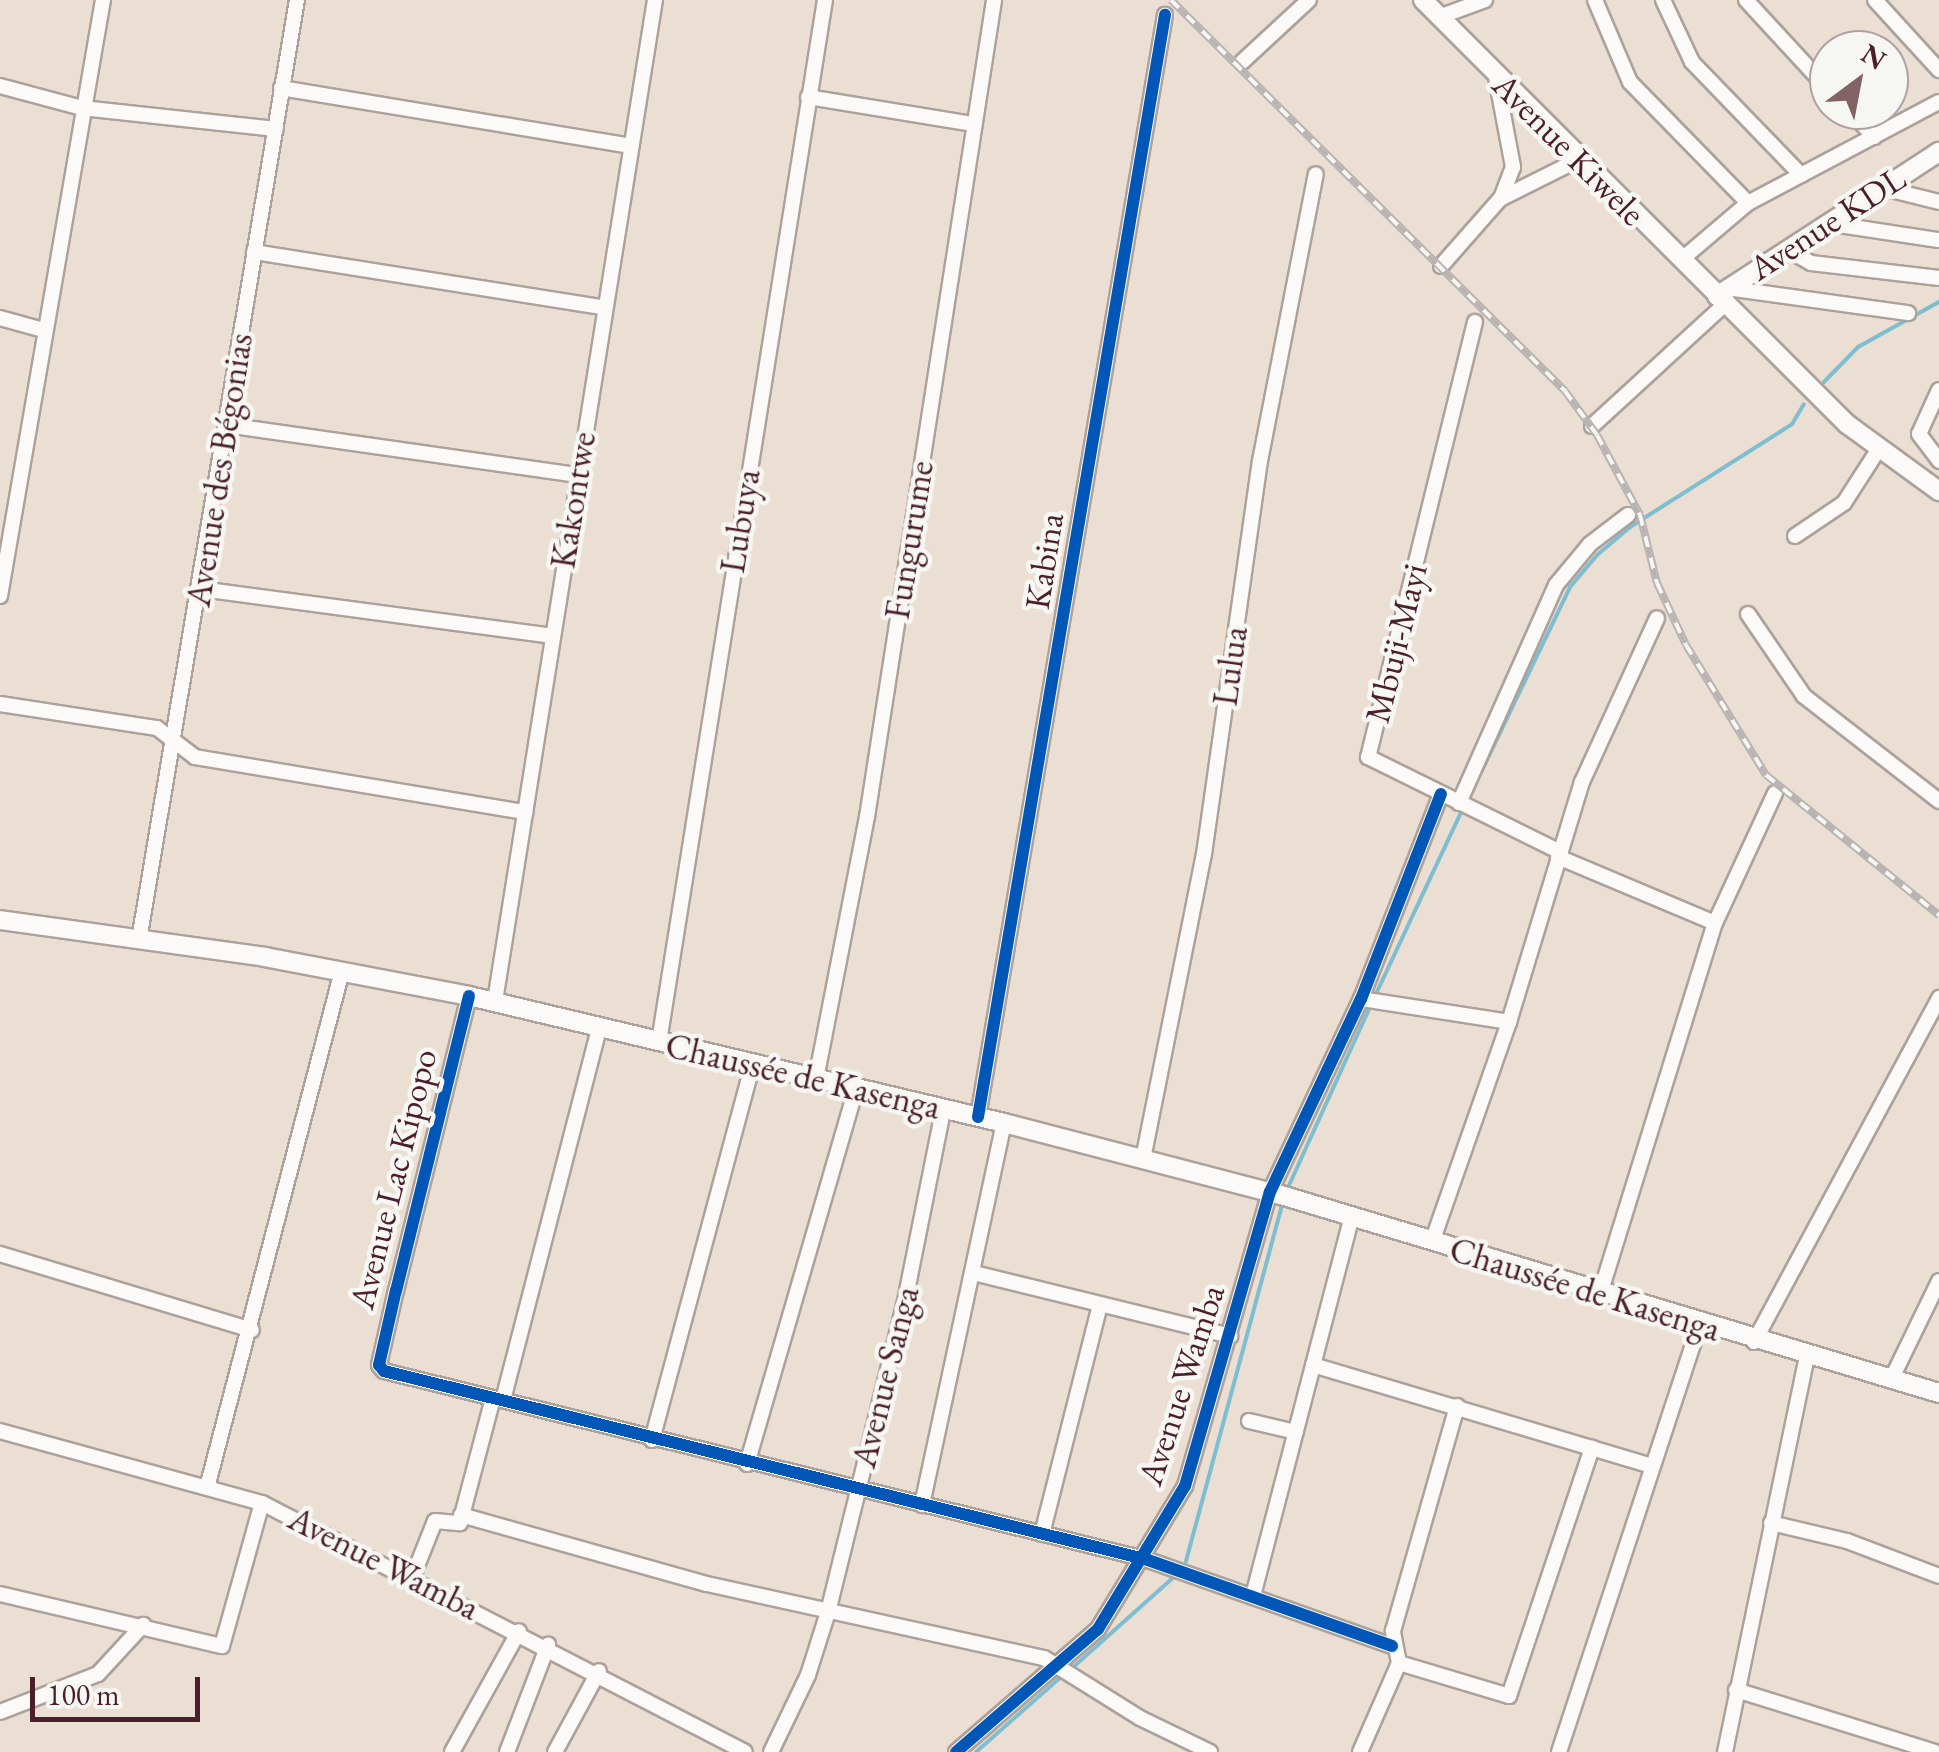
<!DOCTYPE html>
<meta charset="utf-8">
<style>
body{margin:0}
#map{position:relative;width:1939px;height:1752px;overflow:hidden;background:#eadfd2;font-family:"EB Garamond",serif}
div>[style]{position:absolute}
.stream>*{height:4px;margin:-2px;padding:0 2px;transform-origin:2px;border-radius:2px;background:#7fbdd0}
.roads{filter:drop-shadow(2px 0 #aca19b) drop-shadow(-2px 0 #aca19b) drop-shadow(0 2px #aca19b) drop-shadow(0 -2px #aca19b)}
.street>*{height:14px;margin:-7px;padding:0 7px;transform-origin:7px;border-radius:7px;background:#fcfaf8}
.secondary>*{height:18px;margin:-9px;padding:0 9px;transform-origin:9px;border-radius:9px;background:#fcfaf8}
.rail>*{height:8px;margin-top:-4px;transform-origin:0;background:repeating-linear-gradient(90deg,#f6f6f2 0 11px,#bab3b3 0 22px);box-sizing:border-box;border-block:2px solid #bab3b3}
.cycleway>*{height:12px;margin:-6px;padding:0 6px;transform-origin:6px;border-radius:6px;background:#0057b8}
span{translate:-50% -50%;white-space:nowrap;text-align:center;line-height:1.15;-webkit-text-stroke:9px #f6f6f2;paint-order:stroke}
.street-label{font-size:35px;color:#4a1f2b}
.north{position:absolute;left:1809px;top:30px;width:100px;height:100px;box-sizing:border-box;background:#f6f6f2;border:2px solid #b1a0a2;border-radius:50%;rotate:32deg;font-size:28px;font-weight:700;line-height:40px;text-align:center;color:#4a1f2b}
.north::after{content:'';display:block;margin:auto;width:35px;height:45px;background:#826265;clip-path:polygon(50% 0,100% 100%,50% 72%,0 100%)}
.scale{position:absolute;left:30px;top:1677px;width:170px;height:45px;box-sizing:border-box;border:5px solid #4a1f2b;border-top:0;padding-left:12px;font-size:30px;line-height:35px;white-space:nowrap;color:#4a1f2b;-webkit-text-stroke:8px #f6f6f2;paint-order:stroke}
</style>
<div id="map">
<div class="stream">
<i style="left:1824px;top:382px;width:49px;rotate:-45.8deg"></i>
<i style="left:1858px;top:347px;width:93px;rotate:-29.1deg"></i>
<i style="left:1471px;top:793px;width:229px;rotate:-64.3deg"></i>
<i style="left:1570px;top:587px;width:42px;rotate:-49.8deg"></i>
<i style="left:1597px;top:555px;width:43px;rotate:-40.3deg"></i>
<i style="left:1630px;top:527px;width:192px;rotate:-32.4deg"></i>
<i style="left:1792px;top:424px;width:23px;rotate:-59deg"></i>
<i style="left:1375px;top:996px;width:205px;rotate:-64.9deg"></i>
<i style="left:1286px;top:1192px;width:205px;rotate:-65.6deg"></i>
<i style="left:1186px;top:1561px;width:373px;rotate:-74.9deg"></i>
<i style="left:1071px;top:1669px;width:141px;rotate:-41.8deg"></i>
<i style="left:976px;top:1752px;width:116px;rotate:-41.5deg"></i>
</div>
<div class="roads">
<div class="street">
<i style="left:1595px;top:0;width:89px;rotate:66.9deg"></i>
<i style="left:1630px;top:82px;width:169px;rotate:45.7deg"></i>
<i style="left:1663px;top:0;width:68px;rotate:64.9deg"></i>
<i style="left:1692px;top:62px;width:157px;rotate:46deg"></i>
<i style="left:1746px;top:0;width:122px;rotate:47.3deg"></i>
<i style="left:1875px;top:0;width:95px;rotate:47.6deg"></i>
<i style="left:1439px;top:17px;width:49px;rotate:-20.3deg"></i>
<i style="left:1242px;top:62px;width:91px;rotate:-42.8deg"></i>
<i style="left:1496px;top:77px;width:92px;rotate:79.3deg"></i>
<i style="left:1513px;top:167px;width:33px;rotate:111deg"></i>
<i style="left:0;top:86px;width:85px;rotate:15deg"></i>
<i style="left:82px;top:108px;width:195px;rotate:6.2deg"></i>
<i style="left:281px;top:88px;width:355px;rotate:9.4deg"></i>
<i style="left:808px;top:97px;width:167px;rotate:9.3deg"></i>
<i style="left:1849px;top:110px;width:37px;rotate:47deg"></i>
<i style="left:1879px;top:187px;width:62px;rotate:14deg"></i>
<i style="left:1826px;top:223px;width:114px;rotate:8.6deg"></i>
<i style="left:1786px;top:249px;width:29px;rotate:29deg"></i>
<i style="left:1811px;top:263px;width:129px;rotate:6.7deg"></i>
<i style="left:254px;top:252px;width:353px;rotate:9deg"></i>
<i style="left:1681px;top:260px;width:88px;rotate:-40.4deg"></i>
<i style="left:1748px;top:203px;width:216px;rotate:-27.9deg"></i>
<i style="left:1441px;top:266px;width:89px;rotate:-48.6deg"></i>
<i style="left:1500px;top:199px;width:87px;rotate:-26.6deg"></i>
<i style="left:1727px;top:288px;width:183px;rotate:7.9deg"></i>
<i style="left:0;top:318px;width:45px;rotate:15.6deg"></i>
<i style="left:1475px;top:322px;width:448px;rotate:103.8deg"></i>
<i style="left:1368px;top:757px;width:214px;rotate:26.3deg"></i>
<i style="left:1939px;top:390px;width:48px;rotate:114.4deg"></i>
<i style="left:1919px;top:434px;width:34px;rotate:53deg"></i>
<i style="left:226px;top:425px;width:354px;rotate:8.1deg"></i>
<i style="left:1592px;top:426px;width:180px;rotate:-42.5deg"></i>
<i style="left:1795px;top:536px;width:59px;rotate:-34deg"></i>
<i style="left:1844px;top:503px;width:63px;rotate:-57.3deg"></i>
<i style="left:201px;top:589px;width:354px;rotate:7.6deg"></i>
<i style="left:0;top:596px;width:605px;rotate:-80.2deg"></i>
<i style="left:1748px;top:614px;width:99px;rotate:55.7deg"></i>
<i style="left:1804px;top:696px;width:171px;rotate:37.9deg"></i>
<i style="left:0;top:704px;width:159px;rotate:8.7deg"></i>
<i style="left:157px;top:728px;width:48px;rotate:37.3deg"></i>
<i style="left:195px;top:757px;width:335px;rotate:9.5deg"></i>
<i style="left:1459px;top:803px;width:239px;rotate:-66deg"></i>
<i style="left:1556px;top:585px;width:53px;rotate:-50.3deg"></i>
<i style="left:1590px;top:544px;width:48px;rotate:-37.3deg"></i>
<i style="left:1558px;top:857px;width:170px;rotate:22.8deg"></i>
<i style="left:139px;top:940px;width:953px;rotate:-80.46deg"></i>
<i style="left:469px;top:996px;width:303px;rotate:103.9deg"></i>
<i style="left:396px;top:1290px;width:77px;rotate:102.8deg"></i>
<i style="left:379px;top:1365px;width:8px;rotate:50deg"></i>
<i style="left:384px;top:1371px;width:784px;rotate:13.88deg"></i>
<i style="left:1145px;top:1559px;width:262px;rotate:19.4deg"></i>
<i style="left:1361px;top:999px;width:150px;rotate:8.8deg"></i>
<i style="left:495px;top:1001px;width:1014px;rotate:-80.92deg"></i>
<i style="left:659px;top:1042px;width:1055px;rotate:-80.95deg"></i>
<i style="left:816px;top:1079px;width:267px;rotate:-79deg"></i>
<i style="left:867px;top:817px;width:827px;rotate:-81.16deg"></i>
<i style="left:978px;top:1117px;width:1118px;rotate:-80.37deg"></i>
<i style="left:1143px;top:1159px;width:311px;rotate:-78.7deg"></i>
<i style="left:1204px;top:854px;width:397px;rotate:-81.9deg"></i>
<i style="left:1260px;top:461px;width:292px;rotate:-79deg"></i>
<i style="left:1432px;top:1242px;width:233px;rotate:-70.7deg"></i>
<i style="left:1509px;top:1022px;width:251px;rotate:-73.1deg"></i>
<i style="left:1582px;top:782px;width:180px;rotate:-65.4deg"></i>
<i style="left:0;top:1254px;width:263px;rotate:16.8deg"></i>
<i style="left:974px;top:1273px;width:264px;rotate:13.8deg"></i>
<i style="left:1600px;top:1294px;width:388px;rotate:-72.8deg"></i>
<i style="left:1715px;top:923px;width:143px;rotate:-65.2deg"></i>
<i style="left:1754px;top:1342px;width:391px;rotate:-61.7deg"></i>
<i style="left:1313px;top:1365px;width:351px;rotate:16.6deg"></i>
<i style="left:1891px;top:1380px;width:110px;rotate:-64.1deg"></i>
<i style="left:503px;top:1400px;width:386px;rotate:-75.5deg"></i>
<i style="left:1249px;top:1421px;width:48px;rotate:13.2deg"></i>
<i style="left:0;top:1431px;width:272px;rotate:15.4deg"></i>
<i style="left:262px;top:1503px;width:543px;rotate:27.27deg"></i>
<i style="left:652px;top:1440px;width:389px;rotate:-75deg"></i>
<i style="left:747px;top:1464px;width:390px;rotate:-73.8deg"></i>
<i style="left:208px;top:1484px;width:530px;rotate:-75.36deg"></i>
<i style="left:922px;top:1505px;width:391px;rotate:-77.9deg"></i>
<i style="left:461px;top:1515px;width:255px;rotate:15.7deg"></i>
<i style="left:707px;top:1584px;width:345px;rotate:12.4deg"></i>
<i style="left:1044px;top:1658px;width:113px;rotate:32deg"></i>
<i style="left:1140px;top:1718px;width:78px;rotate:25.9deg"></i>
<i style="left:1771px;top:1523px;width:78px;rotate:13.3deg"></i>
<i style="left:1847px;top:1541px;width:98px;rotate:20.8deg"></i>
<i style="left:1042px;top:1534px;width:237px;rotate:-75.8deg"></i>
<i style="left:413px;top:1576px;width:59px;rotate:-68.2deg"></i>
<i style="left:435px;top:1521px;width:25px;rotate:5deg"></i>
<i style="left:460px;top:1523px;width:129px;rotate:-75.2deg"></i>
<i style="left:1254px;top:1592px;width:389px;rotate:-75.4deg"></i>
<i style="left:0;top:1594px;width:228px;rotate:13.2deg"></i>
<i style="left:222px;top:1646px;width:148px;rotate:-74.4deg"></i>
<i style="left:1399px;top:1663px;width:115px;rotate:16.7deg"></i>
<i style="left:1509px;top:1696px;width:262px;rotate:-71.5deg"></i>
<i style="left:1736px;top:1690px;width:208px;rotate:17.3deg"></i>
<i style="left:0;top:1712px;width:105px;rotate:-21.2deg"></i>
<i style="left:98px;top:1674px;width:67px;rotate:-47.4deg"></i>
<i style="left:452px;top:1752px;width:138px;rotate:-61deg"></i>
<i style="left:507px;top:1752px;width:115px;rotate:-69deg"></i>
<i style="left:555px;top:1752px;width:92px;rotate:-61.5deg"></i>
<i style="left:771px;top:1752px;width:85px;rotate:-64.3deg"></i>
<i style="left:808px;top:1675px;width:66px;rotate:-72.4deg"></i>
<i style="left:828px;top:1612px;width:315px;rotate:-76.1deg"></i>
<i style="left:904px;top:1306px;width:200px;rotate:-78.7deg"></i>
<i style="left:956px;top:1752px;width:188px;rotate:-40.9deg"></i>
<i style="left:1098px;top:1629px;width:167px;rotate:-58.7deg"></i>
<i style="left:1185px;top:1486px;width:306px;rotate:-73.9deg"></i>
<i style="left:1270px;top:1192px;width:213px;rotate:-64.8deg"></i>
<i style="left:1361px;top:999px;width:220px;rotate:-68.7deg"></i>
<i style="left:1360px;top:1752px;width:97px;rotate:-66.3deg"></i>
<i style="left:1399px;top:1663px;width:33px;rotate:-101deg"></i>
<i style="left:1393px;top:1631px;width:234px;rotate:-74.1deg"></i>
<i style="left:1559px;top:1752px;width:448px;rotate:-71.8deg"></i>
<i style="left:1725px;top:1752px;width:404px;rotate:-78.3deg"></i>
</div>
<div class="secondary">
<i style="left:1423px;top:0;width:600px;rotate:45deg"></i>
<i style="left:1847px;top:424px;width:114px;rotate:36.1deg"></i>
<i style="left:1717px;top:296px;width:265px;rotate:-33deg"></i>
<i style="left:0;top:920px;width:268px;rotate:7.9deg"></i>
<i style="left:265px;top:957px;width:208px;rotate:10.8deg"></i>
<i style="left:469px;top:996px;width:550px;rotate:13.35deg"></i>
<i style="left:1004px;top:1123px;width:286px;rotate:14.6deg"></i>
<i style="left:1281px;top:1195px;width:687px;rotate:16.75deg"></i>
</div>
</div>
<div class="rail">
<i style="left:1171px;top:0;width:555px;rotate:44.78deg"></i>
<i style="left:1565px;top:391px;width:54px;rotate:54deg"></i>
<i style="left:1597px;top:435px;width:91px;rotate:61.7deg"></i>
<i style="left:1640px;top:515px;width:70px;rotate:76deg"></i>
<i style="left:1657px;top:583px;width:68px;rotate:64.9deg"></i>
<i style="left:1686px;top:645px;width:153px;rotate:58.4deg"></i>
<i style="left:1766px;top:775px;width:223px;rotate:39deg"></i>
</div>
<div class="cycleway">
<i style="left:469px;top:996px;width:303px;rotate:103.9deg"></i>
<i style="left:396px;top:1290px;width:77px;rotate:102.8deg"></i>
<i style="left:379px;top:1365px;width:8px;rotate:50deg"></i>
<i style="left:384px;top:1371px;width:784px;rotate:13.88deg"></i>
<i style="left:1145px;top:1559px;width:262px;rotate:19.4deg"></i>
<i style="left:978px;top:1117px;width:1118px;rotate:-80.37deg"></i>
<i style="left:956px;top:1752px;width:188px;rotate:-40.9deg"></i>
<i style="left:1098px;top:1629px;width:167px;rotate:-58.7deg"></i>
<i style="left:1185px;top:1486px;width:306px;rotate:-73.9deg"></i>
<i style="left:1270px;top:1192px;width:213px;rotate:-64.8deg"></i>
<i style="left:1361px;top:999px;width:220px;rotate:-68.7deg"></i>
</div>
<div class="street-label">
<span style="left:1569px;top:149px;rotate:45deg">Avenue Kiwele</span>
<span style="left:1827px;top:223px;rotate:-33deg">Avenue KDL</span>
<span style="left:219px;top:470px;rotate:-81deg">Avenue des Bégonias</span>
<span style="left:573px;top:500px;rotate:-81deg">Kakontwe</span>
<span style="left:740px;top:521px;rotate:-81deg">Lubuya</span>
<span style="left:909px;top:540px;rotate:-81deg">Fungurume</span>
<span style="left:1044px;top:561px;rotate:-81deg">Kabina</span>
<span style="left:1396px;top:643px;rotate:-76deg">Mbuji-Mayi</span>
<span style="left:1230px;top:666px;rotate:-82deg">Lulua</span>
<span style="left:803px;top:1076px;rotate:13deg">Chaussée de Kasenga</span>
<span style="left:393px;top:1179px;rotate:-76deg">Avenue Lac Kipopo</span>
<span style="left:1585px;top:1289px;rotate:17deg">Chaussée de Kasenga</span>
<span style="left:885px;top:1377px;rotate:-76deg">Avenue Sanga</span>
<span style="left:1181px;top:1385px;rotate:-72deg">Avenue Wamba</span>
<span style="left:384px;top:1563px;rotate:27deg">Avenue Wamba</span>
</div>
<div class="north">N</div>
<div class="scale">100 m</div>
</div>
